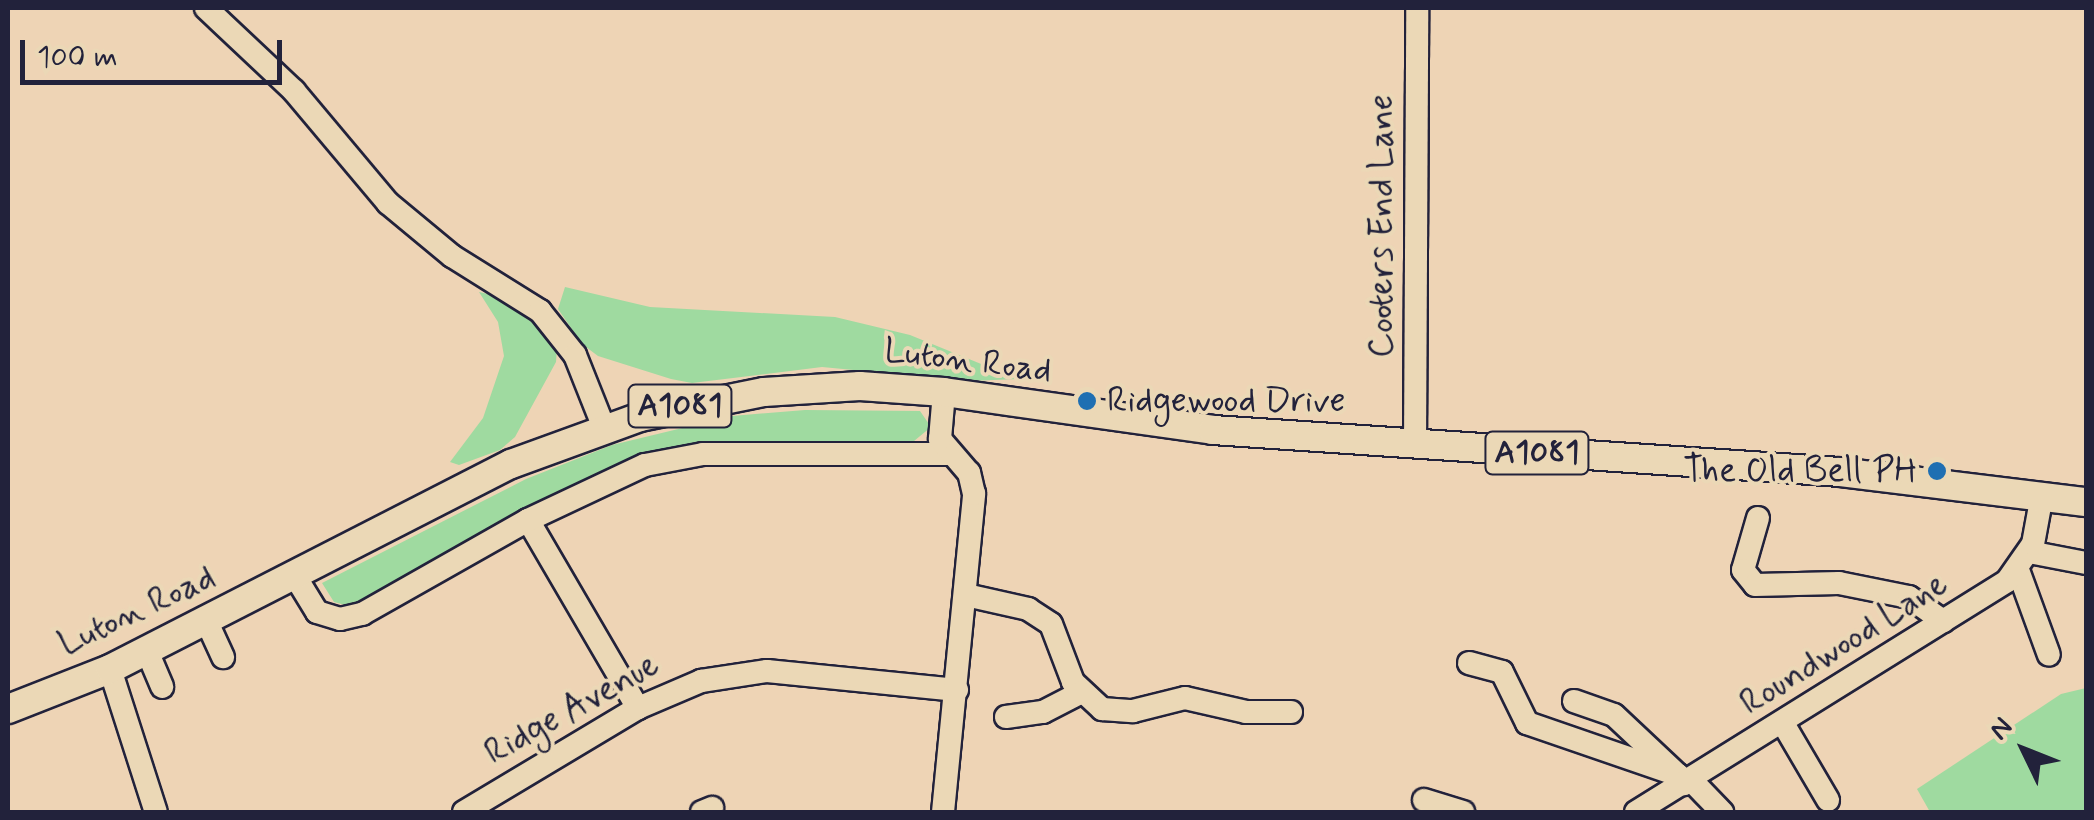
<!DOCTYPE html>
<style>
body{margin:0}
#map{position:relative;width:2094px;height:820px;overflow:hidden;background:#eed4b5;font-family:Mynerve,sans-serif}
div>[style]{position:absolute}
.green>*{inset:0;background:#9fdaa0}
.roads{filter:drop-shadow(2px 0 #22223b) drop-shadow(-2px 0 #22223b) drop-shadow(0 2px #22223b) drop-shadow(0 -2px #22223b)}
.minor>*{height:22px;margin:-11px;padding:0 11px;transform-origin:11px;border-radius:11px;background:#ebd8b6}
.major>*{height:28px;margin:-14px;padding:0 14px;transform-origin:14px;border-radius:14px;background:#ebd8b6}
.dots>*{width:28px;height:28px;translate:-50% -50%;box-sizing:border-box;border:5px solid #ebd8b6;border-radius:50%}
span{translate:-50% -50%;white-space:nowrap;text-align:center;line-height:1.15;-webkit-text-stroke:8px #ebd8b6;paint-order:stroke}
.shield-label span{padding:2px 8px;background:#ebd8b6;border:2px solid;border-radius:8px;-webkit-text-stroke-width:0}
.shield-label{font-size:32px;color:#22223b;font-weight:700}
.street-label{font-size:35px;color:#22223b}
.poi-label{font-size:35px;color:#22223b}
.left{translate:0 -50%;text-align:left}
.right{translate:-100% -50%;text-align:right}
.frame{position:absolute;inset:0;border:10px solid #22223b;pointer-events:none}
.north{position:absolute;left:1974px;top:700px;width:100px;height:100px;-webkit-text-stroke:8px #ebd8b6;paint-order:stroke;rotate:313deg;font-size:28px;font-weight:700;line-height:40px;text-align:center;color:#22223b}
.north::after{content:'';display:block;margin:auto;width:35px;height:45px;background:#22223b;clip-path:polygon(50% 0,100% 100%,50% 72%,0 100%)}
.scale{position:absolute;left:20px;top:40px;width:262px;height:45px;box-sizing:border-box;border:5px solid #22223b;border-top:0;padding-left:12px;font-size:30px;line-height:35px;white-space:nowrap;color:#22223b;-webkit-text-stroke:8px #ebd8b6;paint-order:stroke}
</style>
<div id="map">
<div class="green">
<i style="clip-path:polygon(565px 287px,650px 307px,835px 317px,910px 335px,1018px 379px,969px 381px,822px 367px,692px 383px,671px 379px,598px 356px,582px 344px,558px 309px)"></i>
<i style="clip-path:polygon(479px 292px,502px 297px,542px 323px,557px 348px,556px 362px,515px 437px,500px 450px,459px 465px,450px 462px,483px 418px,504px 356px,498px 322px)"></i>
<i style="clip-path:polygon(805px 410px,920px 411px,931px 427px,908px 446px,698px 449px,360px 609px,334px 602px,322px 583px,526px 479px,612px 445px,732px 416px)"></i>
<i style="clip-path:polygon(2086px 688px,2086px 812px,1930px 812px,1917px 789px,2061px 694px)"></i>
</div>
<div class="roads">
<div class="minor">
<i style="left:206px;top:8px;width:121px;rotate:43.3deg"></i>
<i style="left:294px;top:91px;width:146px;rotate:50deg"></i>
<i style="left:388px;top:203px;width:83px;rotate:39.6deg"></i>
<i style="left:452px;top:256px;width:104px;rotate:32deg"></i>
<i style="left:540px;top:311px;width:56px;rotate:51.5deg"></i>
<i style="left:575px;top:355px;width:79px;rotate:68.3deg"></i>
<i style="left:1415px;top:446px;width:438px;rotate:-89.7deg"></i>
<i style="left:1758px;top:518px;width:54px;rotate:106.1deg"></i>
<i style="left:1743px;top:570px;width:19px;rotate:51deg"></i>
<i style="left:1755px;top:585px;width:84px;rotate:-1.4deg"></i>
<i style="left:1839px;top:583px;width:71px;rotate:11.3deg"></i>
<i style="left:1909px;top:597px;width:42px;rotate:35.2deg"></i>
<i style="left:528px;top:520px;width:218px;rotate:59.7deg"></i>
<i style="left:2029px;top:552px;width:58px;rotate:10.9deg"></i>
<i style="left:2018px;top:570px;width:90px;rotate:70deg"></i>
<i style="left:295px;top:576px;width:42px;rotate:58.6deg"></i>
<i style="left:317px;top:612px;width:24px;rotate:17deg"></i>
<i style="left:340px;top:619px;width:23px;rotate:-13deg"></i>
<i style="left:362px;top:614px;width:191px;rotate:-29.5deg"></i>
<i style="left:528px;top:520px;width:129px;rotate:-25.2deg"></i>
<i style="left:645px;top:465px;width:59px;rotate:-10.7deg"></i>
<i style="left:703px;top:454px;width:244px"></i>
<i style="left:966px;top:595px;width:64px;rotate:12.7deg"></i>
<i style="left:1028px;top:609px;width:27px;rotate:33deg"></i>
<i style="left:1051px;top:624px;width:62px;rotate:69.2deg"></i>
<i style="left:1073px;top:682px;width:40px;rotate:43deg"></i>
<i style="left:1102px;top:709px;width:31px;rotate:4deg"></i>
<i style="left:1133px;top:711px;width:54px;rotate:-14deg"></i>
<i style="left:1185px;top:698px;width:63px;rotate:12.9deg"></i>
<i style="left:1246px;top:712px;width:45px"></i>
<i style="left:206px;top:620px;width:41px;rotate:65.3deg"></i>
<i style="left:147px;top:651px;width:39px;rotate:67deg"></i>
<i style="left:1469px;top:663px;width:34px;rotate:15deg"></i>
<i style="left:1502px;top:672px;width:57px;rotate:63.9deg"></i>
<i style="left:1527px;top:723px;width:160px;rotate:19deg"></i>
<i style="left:1678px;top:775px;width:11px;rotate:56deg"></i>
<i style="left:110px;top:669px;width:150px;rotate:72.2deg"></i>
<i style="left:1574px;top:701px;width:42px;rotate:19.3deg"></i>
<i style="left:1614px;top:715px;width:88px;rotate:43.2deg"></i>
<i style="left:1006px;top:717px;width:37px;rotate:-8deg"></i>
<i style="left:1043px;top:712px;width:42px;rotate:-27.2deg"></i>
<i style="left:1784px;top:725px;width:87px;rotate:59.6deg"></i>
<i style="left:1691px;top:780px;width:45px;rotate:45.9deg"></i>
<i style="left:1424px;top:800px;width:41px;rotate:17.1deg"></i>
<i style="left:464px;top:812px;width:203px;rotate:-30.9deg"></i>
<i style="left:638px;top:708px;width:69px;rotate:-23.2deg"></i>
<i style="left:701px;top:681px;width:67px;rotate:-8.6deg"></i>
<i style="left:767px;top:671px;width:191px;rotate:5.7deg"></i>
<i style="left:702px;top:812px;width:11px;rotate:-22deg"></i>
<i style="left:943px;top:812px;width:320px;rotate:-84.4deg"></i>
<i style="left:974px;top:494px;width:22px;rotate:-103deg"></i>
<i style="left:969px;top:473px;width:45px;rotate:-130.5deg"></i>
<i style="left:940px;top:439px;width:47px;rotate:-85.1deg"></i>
<i style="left:1636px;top:812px;width:437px;rotate:-31.9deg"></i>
<i style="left:2007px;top:581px;width:45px;rotate:-54.9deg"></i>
<i style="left:2033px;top:544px;width:50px;rotate:-79.6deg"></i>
</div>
<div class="major">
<i style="left:8px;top:709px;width:110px;rotate:-21.4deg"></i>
<i style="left:110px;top:669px;width:450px;rotate:-27.1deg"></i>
<i style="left:511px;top:464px;width:137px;rotate:-20deg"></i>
<i style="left:640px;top:417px;width:126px;rotate:-11.4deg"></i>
<i style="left:764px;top:392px;width:96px;rotate:-3.6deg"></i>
<i style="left:860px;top:386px;width:84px;rotate:4.1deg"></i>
<i style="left:944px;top:392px;width:272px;rotate:8deg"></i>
<i style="left:1213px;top:430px;width:628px;rotate:3.83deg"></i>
<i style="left:1840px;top:472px;width:248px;rotate:7deg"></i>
</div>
</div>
<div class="dots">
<i style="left:1087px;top:401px;background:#1f6fb2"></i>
<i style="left:1937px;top:471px;background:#1f6fb2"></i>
</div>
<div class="shield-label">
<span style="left:680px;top:406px">A1081</span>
<span style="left:1537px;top:453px">A1081</span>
</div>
<div class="street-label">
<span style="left:1382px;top:226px;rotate:-90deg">Cooters End Lane</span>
<span style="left:968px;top:361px;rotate:7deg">Luton Road</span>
<span style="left:137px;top:611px;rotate:-25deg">Luton Road</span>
<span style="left:1844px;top:644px;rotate:-32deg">Roundwood Lane</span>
<span style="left:572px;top:709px;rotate:-29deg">Ridge Avenue</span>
</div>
<div class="poi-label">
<span class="left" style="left:1107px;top:401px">Ridgewood Drive</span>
<span class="right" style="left:1917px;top:471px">The Old Bell PH</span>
</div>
<div class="frame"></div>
<div class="north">N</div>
<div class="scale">100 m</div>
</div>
